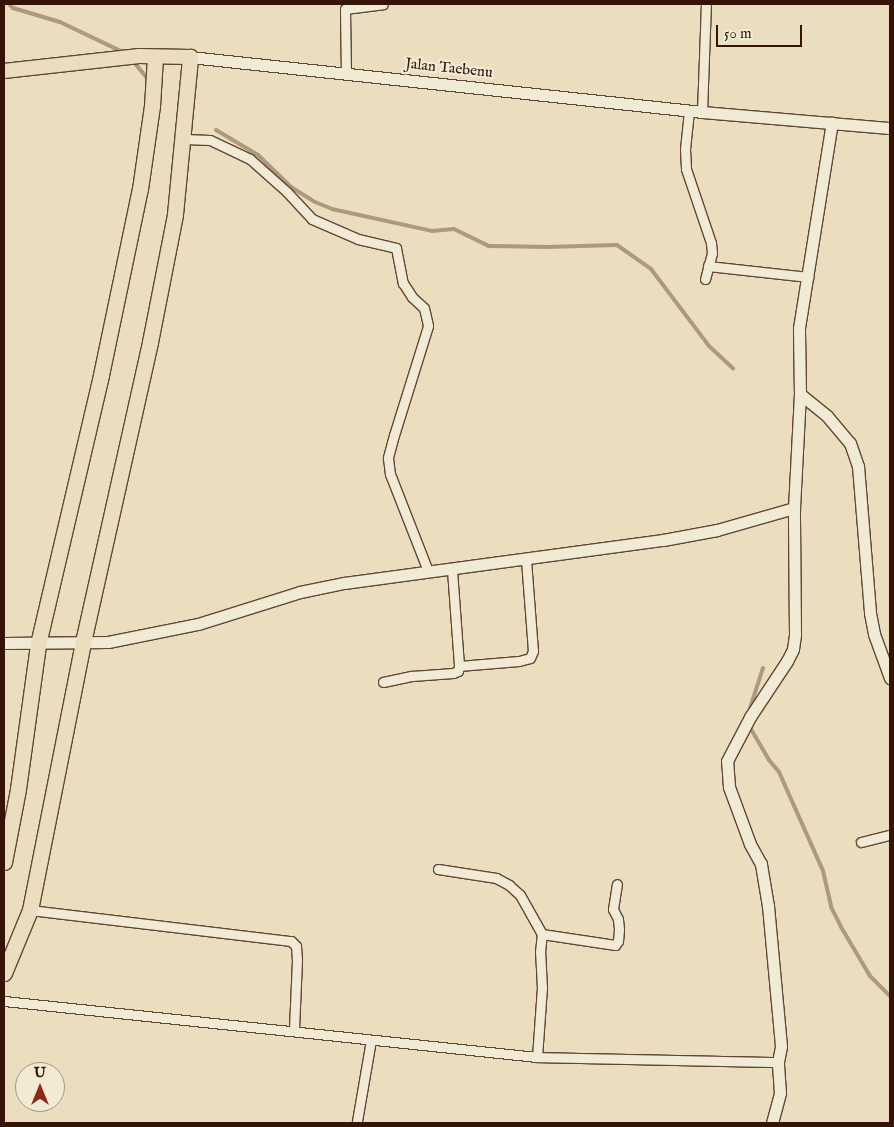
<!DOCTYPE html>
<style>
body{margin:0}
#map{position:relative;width:894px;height:1127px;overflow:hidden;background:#eadebf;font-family:"IM FELL English",serif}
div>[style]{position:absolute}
.stream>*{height:4px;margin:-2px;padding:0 2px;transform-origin:2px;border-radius:2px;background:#ac9980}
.roads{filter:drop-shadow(1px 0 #624635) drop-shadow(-1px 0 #624635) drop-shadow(0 1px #624635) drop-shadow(0 -1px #624635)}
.minor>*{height:9px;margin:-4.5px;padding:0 4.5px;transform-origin:4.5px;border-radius:4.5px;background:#f1ead5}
.tertiary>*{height:11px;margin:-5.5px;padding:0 5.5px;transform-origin:5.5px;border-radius:5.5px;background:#f1ead5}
.primary>*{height:14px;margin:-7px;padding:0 7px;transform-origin:7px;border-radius:7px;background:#eadebf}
.trunk>*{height:15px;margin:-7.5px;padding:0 7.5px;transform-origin:7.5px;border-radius:7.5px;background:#eadebf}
span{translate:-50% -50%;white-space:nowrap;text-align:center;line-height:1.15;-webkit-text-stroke:4.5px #f1ead5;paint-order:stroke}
.street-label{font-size:15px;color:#351407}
.frame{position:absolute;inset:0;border:5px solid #351407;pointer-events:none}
.north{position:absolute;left:15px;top:1062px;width:50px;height:50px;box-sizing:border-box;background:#f1ead5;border:1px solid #a69483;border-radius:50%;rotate:0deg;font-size:14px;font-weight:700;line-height:20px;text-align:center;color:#351407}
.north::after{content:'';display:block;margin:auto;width:18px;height:22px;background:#8f2418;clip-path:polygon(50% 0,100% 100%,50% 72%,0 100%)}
.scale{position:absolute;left:716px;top:25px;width:86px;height:22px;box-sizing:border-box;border:2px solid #351407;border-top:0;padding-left:6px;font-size:15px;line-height:18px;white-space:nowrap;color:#351407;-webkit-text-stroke:4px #f1ead5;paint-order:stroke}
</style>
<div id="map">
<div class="stream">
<i style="left:9px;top:4px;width:6px;rotate:45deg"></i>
<i style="left:13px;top:8px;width:49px;rotate:16.6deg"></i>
<i style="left:60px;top:22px;width:74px;rotate:25.5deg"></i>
<i style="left:132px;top:60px;width:25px;rotate:50deg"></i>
<i style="left:216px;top:130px;width:49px;rotate:30.8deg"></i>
<i style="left:258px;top:155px;width:46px;rotate:44.1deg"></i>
<i style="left:291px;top:187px;width:28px;rotate:32deg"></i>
<i style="left:315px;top:202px;width:18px;rotate:22deg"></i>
<i style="left:332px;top:209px;width:102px;rotate:12.4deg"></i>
<i style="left:432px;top:231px;width:22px;rotate:-5deg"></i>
<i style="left:454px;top:229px;width:39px;rotate:26deg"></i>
<i style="left:489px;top:246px;width:57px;rotate:1deg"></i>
<i style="left:546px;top:247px;width:71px;rotate:-1.6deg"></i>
<i style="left:617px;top:245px;width:42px;rotate:35.2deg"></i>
<i style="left:651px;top:269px;width:96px;rotate:53deg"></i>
<i style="left:709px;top:346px;width:33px;rotate:43deg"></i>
<i style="left:750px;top:708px;width:42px;rotate:-72deg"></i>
<i style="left:748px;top:724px;width:42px;rotate:59.7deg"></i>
<i style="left:769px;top:760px;width:16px;rotate:50deg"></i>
<i style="left:779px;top:772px;width:108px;rotate:66deg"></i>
<i style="left:823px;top:871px;width:37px;rotate:77deg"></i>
<i style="left:831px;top:907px;width:22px;rotate:63deg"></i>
<i style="left:841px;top:927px;width:57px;rotate:59.4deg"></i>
<i style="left:870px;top:976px;width:28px;rotate:45deg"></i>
</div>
<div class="roads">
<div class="minor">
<i style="left:346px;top:74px;width:65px;rotate:-90.9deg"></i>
<i style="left:345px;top:9px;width:38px;rotate:-7deg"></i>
<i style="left:689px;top:111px;width:38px;rotate:96deg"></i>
<i style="left:685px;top:149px;width:20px;rotate:87deg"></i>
<i style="left:686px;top:169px;width:78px;rotate:71.3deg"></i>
<i style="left:711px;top:243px;width:10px;rotate:84deg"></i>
<i style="left:712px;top:253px;width:27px;rotate:105deg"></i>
<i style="left:702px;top:112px;width:108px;rotate:-87.9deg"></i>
<i style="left:184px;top:139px;width:26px;rotate:2deg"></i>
<i style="left:210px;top:140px;width:44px;rotate:25.4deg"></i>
<i style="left:250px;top:159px;width:50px;rotate:41.7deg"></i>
<i style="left:287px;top:192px;width:37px;rotate:47deg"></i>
<i style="left:312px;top:219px;width:50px;rotate:23.5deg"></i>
<i style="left:358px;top:239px;width:39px;rotate:13deg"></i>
<i style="left:396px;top:248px;width:36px;rotate:79deg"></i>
<i style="left:403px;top:283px;width:17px;rotate:57deg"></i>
<i style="left:412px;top:297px;width:16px;rotate:43deg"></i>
<i style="left:424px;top:308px;width:18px;rotate:77deg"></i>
<i style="left:428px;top:326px;width:114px;rotate:107.3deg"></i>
<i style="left:394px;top:435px;width:24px;rotate:105deg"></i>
<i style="left:388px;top:458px;width:16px;rotate:83deg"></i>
<i style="left:390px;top:474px;width:104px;rotate:68.6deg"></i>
<i style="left:708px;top:266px;width:101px;rotate:6.3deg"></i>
<i style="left:452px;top:570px;width:96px;rotate:85.8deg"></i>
<i style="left:459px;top:666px;width:60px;rotate:-4.8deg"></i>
<i style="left:519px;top:661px;width:11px;rotate:-15deg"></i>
<i style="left:530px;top:658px;width:8px;rotate:-67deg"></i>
<i style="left:533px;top:651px;width:91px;rotate:-94.4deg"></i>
<i style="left:383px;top:682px;width:30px;rotate:-12deg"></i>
<i style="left:412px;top:676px;width:41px;rotate:-4.2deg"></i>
<i style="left:453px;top:673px;width:5px;rotate:-22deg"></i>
<i style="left:458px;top:671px;width:5px;rotate:-79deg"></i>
<i style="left:861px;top:842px;width:30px;rotate:-14deg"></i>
<i style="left:438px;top:869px;width:59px;rotate:8.8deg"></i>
<i style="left:496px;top:878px;width:15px;rotate:28deg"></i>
<i style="left:509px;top:885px;width:15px;rotate:42deg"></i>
<i style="left:520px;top:895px;width:45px;rotate:60.6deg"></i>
<i style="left:30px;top:910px;width:263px;rotate:6.8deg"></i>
<i style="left:291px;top:941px;width:7px;rotate:45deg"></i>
<i style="left:296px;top:946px;width:14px;rotate:86deg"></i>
<i style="left:297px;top:960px;width:70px;rotate:92.5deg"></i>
<i style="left:4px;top:1001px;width:536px;rotate:6deg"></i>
<i style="left:537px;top:1057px;width:241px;rotate:1.2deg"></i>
<i style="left:537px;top:1057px;width:69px;rotate:-85.9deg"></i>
<i style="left:542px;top:988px;width:36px;rotate:-93deg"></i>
<i style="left:540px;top:952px;width:18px;rotate:-84deg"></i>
<i style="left:542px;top:934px;width:74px;rotate:8.6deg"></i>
<i style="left:615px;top:945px;width:5px;rotate:-53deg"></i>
<i style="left:618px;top:941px;width:12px;rotate:-85deg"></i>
<i style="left:619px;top:929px;width:10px;rotate:-96deg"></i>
<i style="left:618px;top:919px;width:11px;rotate:-117deg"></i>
<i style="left:613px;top:909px;width:25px;rotate:-81deg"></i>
<i style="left:357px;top:1121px;width:82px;rotate:-80.2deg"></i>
</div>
<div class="tertiary">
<i style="left:190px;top:57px;width:515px;rotate:6.13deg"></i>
<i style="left:702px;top:112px;width:189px;rotate:4.9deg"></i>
<i style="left:800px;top:394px;width:35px;rotate:39deg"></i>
<i style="left:827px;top:416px;width:35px;rotate:50deg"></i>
<i style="left:850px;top:443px;width:24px;rotate:71deg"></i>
<i style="left:858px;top:466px;width:147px;rotate:85.3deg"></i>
<i style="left:870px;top:613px;width:21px;rotate:79deg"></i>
<i style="left:874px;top:634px;width:47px;rotate:70deg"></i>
<i style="left:4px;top:643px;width:104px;rotate:-0.6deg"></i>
<i style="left:108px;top:642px;width:92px;rotate:-11.3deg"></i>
<i style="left:198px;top:624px;width:107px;rotate:-17.4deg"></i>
<i style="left:300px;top:592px;width:45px;rotate:-11.6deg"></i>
<i style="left:344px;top:583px;width:322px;rotate:-7.7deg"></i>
<i style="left:663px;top:540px;width:55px;rotate:-10.5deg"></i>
<i style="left:717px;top:530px;width:80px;rotate:-15.9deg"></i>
<i style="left:772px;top:1123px;width:31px;rotate:-75deg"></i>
<i style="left:780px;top:1093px;width:31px;rotate:-94deg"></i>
<i style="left:778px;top:1062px;width:16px;rotate:-79deg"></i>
<i style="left:781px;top:1046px;width:141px;rotate:-95.3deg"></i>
<i style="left:768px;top:906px;width:43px;rotate:-99.5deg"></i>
<i style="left:761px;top:864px;width:23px;rotate:-119deg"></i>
<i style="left:750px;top:844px;width:61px;rotate:-110.2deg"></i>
<i style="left:729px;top:787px;width:26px;rotate:-94deg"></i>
<i style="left:727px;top:761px;width:50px;rotate:-62.4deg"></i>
<i style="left:750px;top:717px;width:67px;rotate:-56.5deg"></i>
<i style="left:787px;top:661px;width:13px;rotate:-63deg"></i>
<i style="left:793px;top:649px;width:15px;rotate:-82deg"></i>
<i style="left:795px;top:634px;width:126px;rotate:-90.5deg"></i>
<i style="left:794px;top:508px;width:114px;rotate:-87deg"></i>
<i style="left:800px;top:394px;width:66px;rotate:-90.9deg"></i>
<i style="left:799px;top:328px;width:208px;rotate:-80.9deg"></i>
</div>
<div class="primary">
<i style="left:4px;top:71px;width:136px;rotate:-6.3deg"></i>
<i style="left:139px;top:56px;width:51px;rotate:1.1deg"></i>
</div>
<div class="trunk">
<i style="left:4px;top:862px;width:74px;rotate:-79.1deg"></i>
<i style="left:18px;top:789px;width:146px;rotate:-82.1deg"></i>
<i style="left:38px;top:644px;width:276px;rotate:-76.8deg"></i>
<i style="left:101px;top:375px;width:190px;rotate:-78.2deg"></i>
<i style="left:140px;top:189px;width:84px;rotate:-81.8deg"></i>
<i style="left:152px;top:106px;width:49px;rotate:-86.5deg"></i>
<i style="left:4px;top:973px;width:68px;rotate:-67.6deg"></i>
<i style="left:30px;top:910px;width:273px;rotate:-78.8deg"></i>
<i style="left:83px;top:642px;width:307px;rotate:-77.4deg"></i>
<i style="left:150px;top:342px;width:130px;rotate:-78.9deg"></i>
<i style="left:175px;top:214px;width:158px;rotate:-84.5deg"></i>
</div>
</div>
<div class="street-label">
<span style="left:449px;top:68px;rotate:6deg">Jalan Taebenu</span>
</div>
<div class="frame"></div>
<div class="north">U</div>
<div class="scale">50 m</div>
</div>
